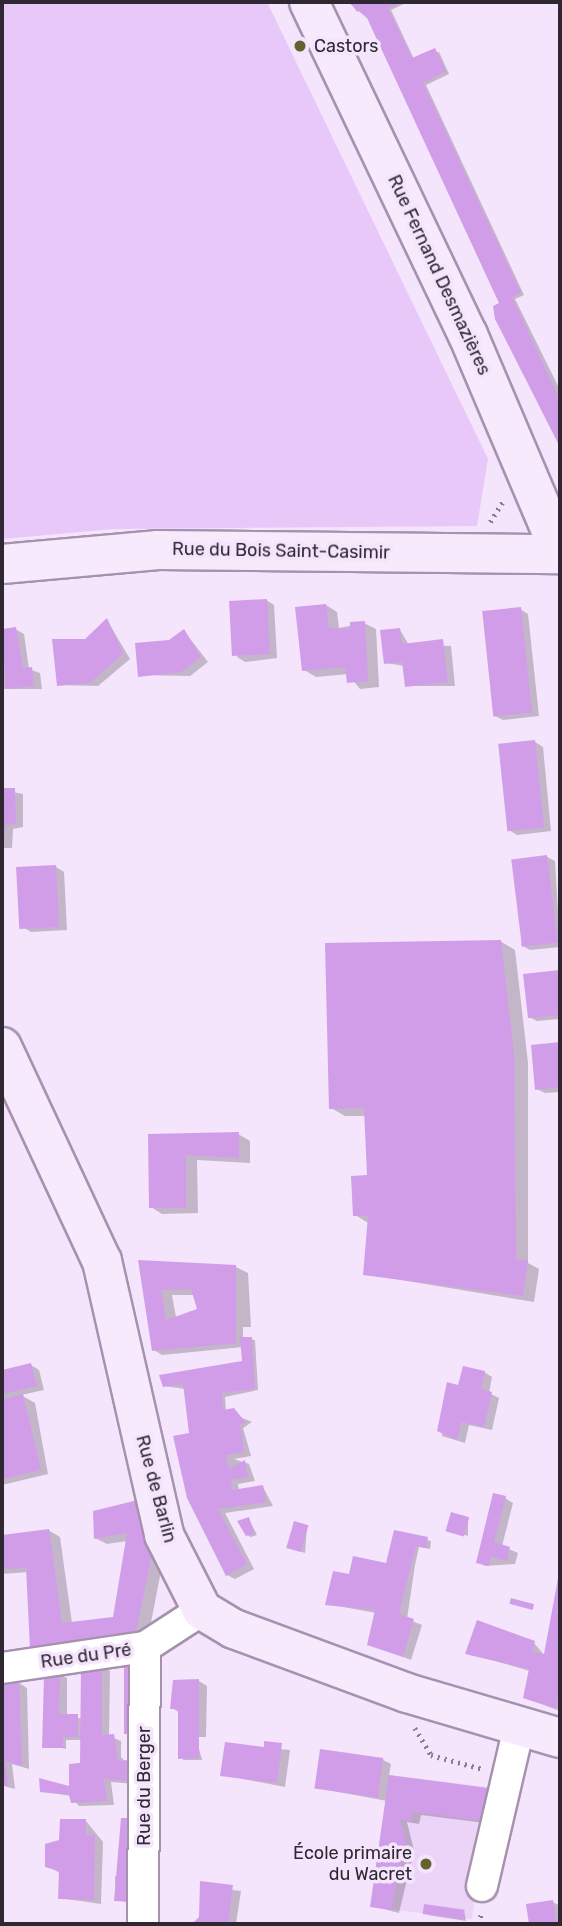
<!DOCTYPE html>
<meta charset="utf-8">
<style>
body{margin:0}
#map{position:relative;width:562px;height:1926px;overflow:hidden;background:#f4e4fc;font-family:Rubik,sans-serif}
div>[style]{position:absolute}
.built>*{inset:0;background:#ecd3f8;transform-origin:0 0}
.green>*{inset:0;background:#e8c8f8}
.shadow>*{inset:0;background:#0003}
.building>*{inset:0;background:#d19de9;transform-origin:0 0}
.path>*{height:4.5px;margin-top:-2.25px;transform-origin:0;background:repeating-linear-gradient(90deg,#897e8f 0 2px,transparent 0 7px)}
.roads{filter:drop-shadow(2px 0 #a692af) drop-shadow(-2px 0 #a692af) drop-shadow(0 2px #a692af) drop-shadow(0 -2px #a692af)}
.street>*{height:30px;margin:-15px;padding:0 15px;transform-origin:15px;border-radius:15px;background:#fff}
.secondary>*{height:38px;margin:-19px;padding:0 19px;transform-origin:19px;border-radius:19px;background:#f7eafd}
.dots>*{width:19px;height:19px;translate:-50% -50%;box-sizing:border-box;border:4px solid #f4e4fc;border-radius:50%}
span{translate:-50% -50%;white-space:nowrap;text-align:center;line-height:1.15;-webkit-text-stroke:7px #f4e4fc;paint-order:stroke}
.poi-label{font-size:18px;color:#2f2833}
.left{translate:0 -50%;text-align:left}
.right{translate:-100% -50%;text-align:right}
.street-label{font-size:18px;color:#2f2833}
.frame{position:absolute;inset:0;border:4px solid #2f2833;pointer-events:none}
</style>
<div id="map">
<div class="built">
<i style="left:389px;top:1775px;width:100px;height:133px;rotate:7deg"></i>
</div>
<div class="green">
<i style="clip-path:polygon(2px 2px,267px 2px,488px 459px,477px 526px,114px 529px,2px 539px)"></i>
</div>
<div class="shadow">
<i style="clip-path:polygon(350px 2px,408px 2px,391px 10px,414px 59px,439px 52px,449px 74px,426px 85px,524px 295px,515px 299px,560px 390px,560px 447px,509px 344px,501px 304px,364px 9px,357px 12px)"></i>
<i style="clip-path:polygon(266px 600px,274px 605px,277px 658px,245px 662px,237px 657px)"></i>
<i style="clip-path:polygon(326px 605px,337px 612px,339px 628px,364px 623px,376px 629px,379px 687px,360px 689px,348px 674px,316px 677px,304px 670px)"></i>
<i style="clip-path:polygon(520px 609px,528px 614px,539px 716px,503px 720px,495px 716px)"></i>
<i style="clip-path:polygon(107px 620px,130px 659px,98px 686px,59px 685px)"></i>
<i style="clip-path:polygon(15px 629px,24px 634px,29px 669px,40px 673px,42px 689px,2px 689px,2px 631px)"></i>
<i style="clip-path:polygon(400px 630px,409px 645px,451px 646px,455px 686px,407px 686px,404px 666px,386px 663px)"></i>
<i style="clip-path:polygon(184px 631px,208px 662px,190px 676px,140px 675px)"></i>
<i style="clip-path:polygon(535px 742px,543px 747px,551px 831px,517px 835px,509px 830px)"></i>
<i style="clip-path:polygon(2px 790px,23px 794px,23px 827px,13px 829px,12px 848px,2px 848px)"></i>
<i style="clip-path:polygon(547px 857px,555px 861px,560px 947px,530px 950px,521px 945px)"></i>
<i style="clip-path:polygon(56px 867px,64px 872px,67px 930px,31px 932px,23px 927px)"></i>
<i style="clip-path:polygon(500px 941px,515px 950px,528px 1063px,528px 1263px,539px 1269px,534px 1302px,365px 1274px,370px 1224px,355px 1215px,368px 1177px,366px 1116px,345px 1116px,331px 1108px)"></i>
<i style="clip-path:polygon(559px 972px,560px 1019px,537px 1021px,529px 1017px)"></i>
<i style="clip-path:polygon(560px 1044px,560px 1092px,545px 1093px,537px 1089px,533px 1047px)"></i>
<i style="clip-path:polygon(238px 1134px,250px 1141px,250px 1163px,197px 1160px,198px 1213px,162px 1214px,151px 1207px,149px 1136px)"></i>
<i style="clip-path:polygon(evenodd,140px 1262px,236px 1267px,248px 1273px,251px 1327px,243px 1327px,243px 1339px,255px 1340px,258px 1390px,225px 1397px,226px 1411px,252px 1422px,243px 1428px,251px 1456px,234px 1459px,249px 1464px,255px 1481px,238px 1484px,239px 1491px,263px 1487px,273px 1506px,225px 1513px,254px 1569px,235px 1579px,227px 1575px,185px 1389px,164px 1386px,244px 1364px,243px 1347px,162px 1355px,154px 1350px,140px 1262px,172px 1295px,195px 1295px,199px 1310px,176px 1317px,172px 1295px)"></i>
<i style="clip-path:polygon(31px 1365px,39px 1370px,44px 1390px,21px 1395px,35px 1403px,48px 1474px,2px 1485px,2px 1372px)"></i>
<i style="clip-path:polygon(484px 1372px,492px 1377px,489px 1393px,499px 1398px,492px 1430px,469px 1425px,465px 1443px,442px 1436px,449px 1384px,460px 1387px)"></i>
<i style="clip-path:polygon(505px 1498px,513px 1503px,502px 1546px,518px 1553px,515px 1564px,485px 1566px,478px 1562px)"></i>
<i style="clip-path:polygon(146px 1500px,162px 1566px,147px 1643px,43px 1655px,28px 1572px,2px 1574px,2px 1537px,48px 1530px,60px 1537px,72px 1623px,114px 1619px,127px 1541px,107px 1544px,95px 1538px)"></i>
<i style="clip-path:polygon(468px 1518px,468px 1536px,448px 1530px)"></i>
<i style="clip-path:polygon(249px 1519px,257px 1535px,251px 1537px,247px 1535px)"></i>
<i style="clip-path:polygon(307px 1527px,305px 1553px,293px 1549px)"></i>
<i style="clip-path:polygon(395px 1532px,431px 1541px,430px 1549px,419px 1547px,415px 1565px,407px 1619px,422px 1625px,411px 1660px,369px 1644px,376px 1613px,327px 1604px,387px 1566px)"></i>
<i style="clip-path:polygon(560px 1577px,560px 1711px,525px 1697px,530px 1671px,467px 1653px,534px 1643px,545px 1656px)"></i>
<i style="clip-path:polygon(102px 1667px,110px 1671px,109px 1736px,121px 1741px,121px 1757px,146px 1785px,111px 1782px,114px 1805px,79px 1806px,71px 1796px,41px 1791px,71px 1788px,82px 1764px,82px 1740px,66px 1740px,66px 1749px,48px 1745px,59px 1673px,67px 1678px,67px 1716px,83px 1719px)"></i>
<i style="clip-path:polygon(199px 1681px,207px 1686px,206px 1737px,196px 1737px,202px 1760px,183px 1760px,180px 1713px,172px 1708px)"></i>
<i style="clip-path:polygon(19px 1683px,27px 1688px,29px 1769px,12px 1764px,15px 1789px,4px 1786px,4px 1791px,2px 1785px,2px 1684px)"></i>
<i style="clip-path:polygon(227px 1744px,290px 1750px,285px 1787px,222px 1775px)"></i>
<i style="clip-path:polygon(355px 1760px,383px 1760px,391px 1764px,389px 1776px,495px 1794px,493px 1824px,421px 1815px,419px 1824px,407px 1822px,414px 1850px,399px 1913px,372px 1906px,387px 1801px,317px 1788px)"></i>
<i style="clip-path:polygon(86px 1821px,103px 1842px,101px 1904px,60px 1898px,60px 1873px,47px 1866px,61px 1842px)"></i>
<i style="clip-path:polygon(115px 1876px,123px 1876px,147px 1906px,116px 1900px)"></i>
<i style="clip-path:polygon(201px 1886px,241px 1891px,236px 1924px,194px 1924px,201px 1919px)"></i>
<i style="clip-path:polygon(553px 1902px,560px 1906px,560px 1924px,531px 1924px,528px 1905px)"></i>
<i style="clip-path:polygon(464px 1911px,466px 1921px,428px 1915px)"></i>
</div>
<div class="building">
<i style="clip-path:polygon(348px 2px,403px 2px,388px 8px,412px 58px,435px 48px,446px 71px,423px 83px,521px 293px,512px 297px,560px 400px,560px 447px,495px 319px,493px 306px,499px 303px,367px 18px)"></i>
<i style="left:267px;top:599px;width:55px;height:38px;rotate:87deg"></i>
<i style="clip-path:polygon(326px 604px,329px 628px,350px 629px,350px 622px,365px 621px,368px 681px,347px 683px,345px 667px,302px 671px,295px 607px)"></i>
<i style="left:521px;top:607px;width:106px;height:39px;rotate:84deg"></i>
<i style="clip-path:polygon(107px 618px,123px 654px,90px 683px,57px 686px,52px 639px,85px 639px)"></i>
<i style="clip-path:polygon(16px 627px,23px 668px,32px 667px,34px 686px,6px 689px,2px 629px)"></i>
<i style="clip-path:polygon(400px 628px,402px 644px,443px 639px,448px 682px,405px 687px,402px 662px,384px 664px,380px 630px)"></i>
<i style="clip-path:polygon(184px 629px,201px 657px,181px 672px,138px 677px,135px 643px,169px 640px)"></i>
<i style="left:535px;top:740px;width:88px;height:37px;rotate:84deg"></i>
<i style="clip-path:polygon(2px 788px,15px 788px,16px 824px,5px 825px,4px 844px)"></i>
<i style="left:547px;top:855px;width:88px;height:36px;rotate:83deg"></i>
<i style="left:56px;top:865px;width:62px;height:40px;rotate:87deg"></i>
<i style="clip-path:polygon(501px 940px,514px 1054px,516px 1259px,528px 1261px,523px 1296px,363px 1275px,368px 1216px,353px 1216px,351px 1176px,367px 1175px,364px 1108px,329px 1109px,325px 943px)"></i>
<i style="clip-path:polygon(560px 970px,560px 1015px,528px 1018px,523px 974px)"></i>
<i style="clip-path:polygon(560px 1042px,560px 1087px,535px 1090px,531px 1045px)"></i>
<i style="clip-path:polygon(239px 1132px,239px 1158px,186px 1155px,186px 1208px,149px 1208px,148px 1134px)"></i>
<i style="clip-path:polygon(evenodd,138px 1260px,236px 1265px,236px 1343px,152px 1351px,138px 1260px,191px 1289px,197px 1309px,166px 1320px,161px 1290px,191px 1289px)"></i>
<i style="clip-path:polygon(240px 1337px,252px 1337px,255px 1389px,222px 1393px,223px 1410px,234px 1408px,246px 1423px,240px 1424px,244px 1452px,226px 1455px,229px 1469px,245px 1460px,248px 1477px,231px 1480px,232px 1490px,263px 1485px,266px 1502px,218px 1509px,247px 1564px,226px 1576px,187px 1498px,173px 1436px,189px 1433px,183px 1384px,163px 1387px,159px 1375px,242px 1361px)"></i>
<i style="clip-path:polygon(31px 1363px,37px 1386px,2px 1394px,2px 1370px)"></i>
<i style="clip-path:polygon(463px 1366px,485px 1371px,481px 1389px,492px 1392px,484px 1427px,461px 1422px,457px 1440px,437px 1431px,447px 1382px,458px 1385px)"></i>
<i style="clip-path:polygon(23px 1394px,41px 1470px,2px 1479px,2px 1400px)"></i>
<i style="clip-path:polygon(493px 1493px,506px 1496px,494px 1542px,510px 1547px,507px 1561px,491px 1557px,489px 1566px,476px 1563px)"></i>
<i style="clip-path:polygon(146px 1498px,151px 1559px,135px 1637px,30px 1649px,26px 1568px,2px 1569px,2px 1535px,49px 1529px,62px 1623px,113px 1617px,127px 1533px,94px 1539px,93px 1511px)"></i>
<i style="left:451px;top:1512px;width:19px;height:20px;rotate:16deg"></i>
<i style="clip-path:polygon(249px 1517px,254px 1533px,246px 1536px,237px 1521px)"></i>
<i style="left:294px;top:1521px;width:15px;height:28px;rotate:16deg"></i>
<i style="clip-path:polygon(394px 1530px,428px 1537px,426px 1548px,416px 1546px,399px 1614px,414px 1619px,403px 1657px,367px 1645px,375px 1610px,325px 1605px,333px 1571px,349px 1574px,353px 1556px,386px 1563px)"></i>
<i style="clip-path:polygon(559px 1573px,560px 1686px,556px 1709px,523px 1698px,529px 1669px,465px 1654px,477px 1620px,535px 1641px,532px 1652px,544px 1654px)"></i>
<i style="left:511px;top:1598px;width:24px;height:6px;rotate:15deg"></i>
<i style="left:124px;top:1663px;width:14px;height:71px"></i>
<i style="clip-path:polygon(102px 1665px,102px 1735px,114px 1734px,118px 1761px,138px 1759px,138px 1782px,104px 1779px,107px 1801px,71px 1803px,69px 1795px,40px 1792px,39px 1778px,69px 1786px,69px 1764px,80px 1763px,81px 1666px)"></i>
<i style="clip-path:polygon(60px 1672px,59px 1714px,78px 1714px,78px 1737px,63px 1737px,63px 1748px,42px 1748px,44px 1676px)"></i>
<i style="clip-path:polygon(199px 1679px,199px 1758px,178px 1759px,178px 1709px,170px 1709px,173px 1680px)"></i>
<i style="clip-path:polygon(19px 1681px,22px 1766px,5px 1761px,8px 1786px,2px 1786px,2px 1683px)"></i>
<i style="clip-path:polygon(264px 1741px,282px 1743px,277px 1783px,220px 1776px,225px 1742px,264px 1747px)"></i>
<i style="left:320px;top:1749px;width:64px;height:40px;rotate:8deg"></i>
<i style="clip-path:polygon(389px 1775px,488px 1788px,485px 1821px,413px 1812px,411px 1821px,400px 1819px,406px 1844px,391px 1910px,370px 1907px)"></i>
<i style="clip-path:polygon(121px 1818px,139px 1818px,139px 1902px,114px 1901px)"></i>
<i style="clip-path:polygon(60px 1819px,86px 1819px,86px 1835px,95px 1835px,94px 1900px,58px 1899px,59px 1871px,45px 1867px,45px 1844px,59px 1840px)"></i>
<i style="clip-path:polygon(200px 1881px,233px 1885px,228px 1924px,192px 1924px,199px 1917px)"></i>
<i style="clip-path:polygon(553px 1900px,557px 1924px,529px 1924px,526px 1904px)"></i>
<i style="left:424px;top:1904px;width:41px;height:10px;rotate:8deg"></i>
</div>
<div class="path">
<i style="left:490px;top:522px;width:26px;rotate:-58deg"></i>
<i style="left:415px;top:1728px;width:31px;rotate:59deg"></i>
<i style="left:431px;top:1755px;width:54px;rotate:15.1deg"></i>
<i style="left:478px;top:1924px;width:13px;rotate:-72deg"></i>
</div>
<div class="roads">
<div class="street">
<i style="left:2px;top:1668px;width:145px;rotate:-8.4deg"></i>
<i style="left:145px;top:1647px;width:68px;rotate:-33deg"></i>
<i style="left:482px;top:1886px;width:159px;rotate:-76.9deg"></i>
<i style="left:143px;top:1924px;width:277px;rotate:-89.6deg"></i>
</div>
<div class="secondary">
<i style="left:309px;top:2px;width:369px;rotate:64.5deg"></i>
<i style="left:468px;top:335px;width:236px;rotate:67deg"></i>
<i style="left:2px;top:564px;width:157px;rotate:-5.1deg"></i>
<i style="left:158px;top:550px;width:402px;rotate:0.6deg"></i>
<i style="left:2px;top:1047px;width:236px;rotate:65deg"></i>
<i style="left:102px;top:1261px;width:281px;rotate:77.2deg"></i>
<i style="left:164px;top:1535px;width:84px;rotate:63.1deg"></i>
<i style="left:202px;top:1610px;width:37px;rotate:31deg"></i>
<i style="left:234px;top:1629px;width:184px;rotate:20.3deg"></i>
<i style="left:407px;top:1693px;width:159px;rotate:16.4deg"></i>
</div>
</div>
<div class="dots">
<i style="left:300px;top:46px;background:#66622f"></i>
<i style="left:426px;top:1864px;background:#66622f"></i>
</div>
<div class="poi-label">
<span class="left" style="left:314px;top:46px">Castors</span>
<span class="right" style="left:412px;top:1864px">École primaire<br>du Wacret</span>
</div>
<div class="street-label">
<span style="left:439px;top:275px;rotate:65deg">Rue Fernand Desmazières</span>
<span style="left:281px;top:551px;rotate:1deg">Rue du Bois Saint-Casimir</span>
<span style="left:156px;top:1489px;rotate:75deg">Rue de Barlin</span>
<span style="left:86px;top:1656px;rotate:-8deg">Rue du Pré</span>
<span style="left:144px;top:1786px;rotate:-90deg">Rue du Berger</span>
</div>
<div class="frame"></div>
</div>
